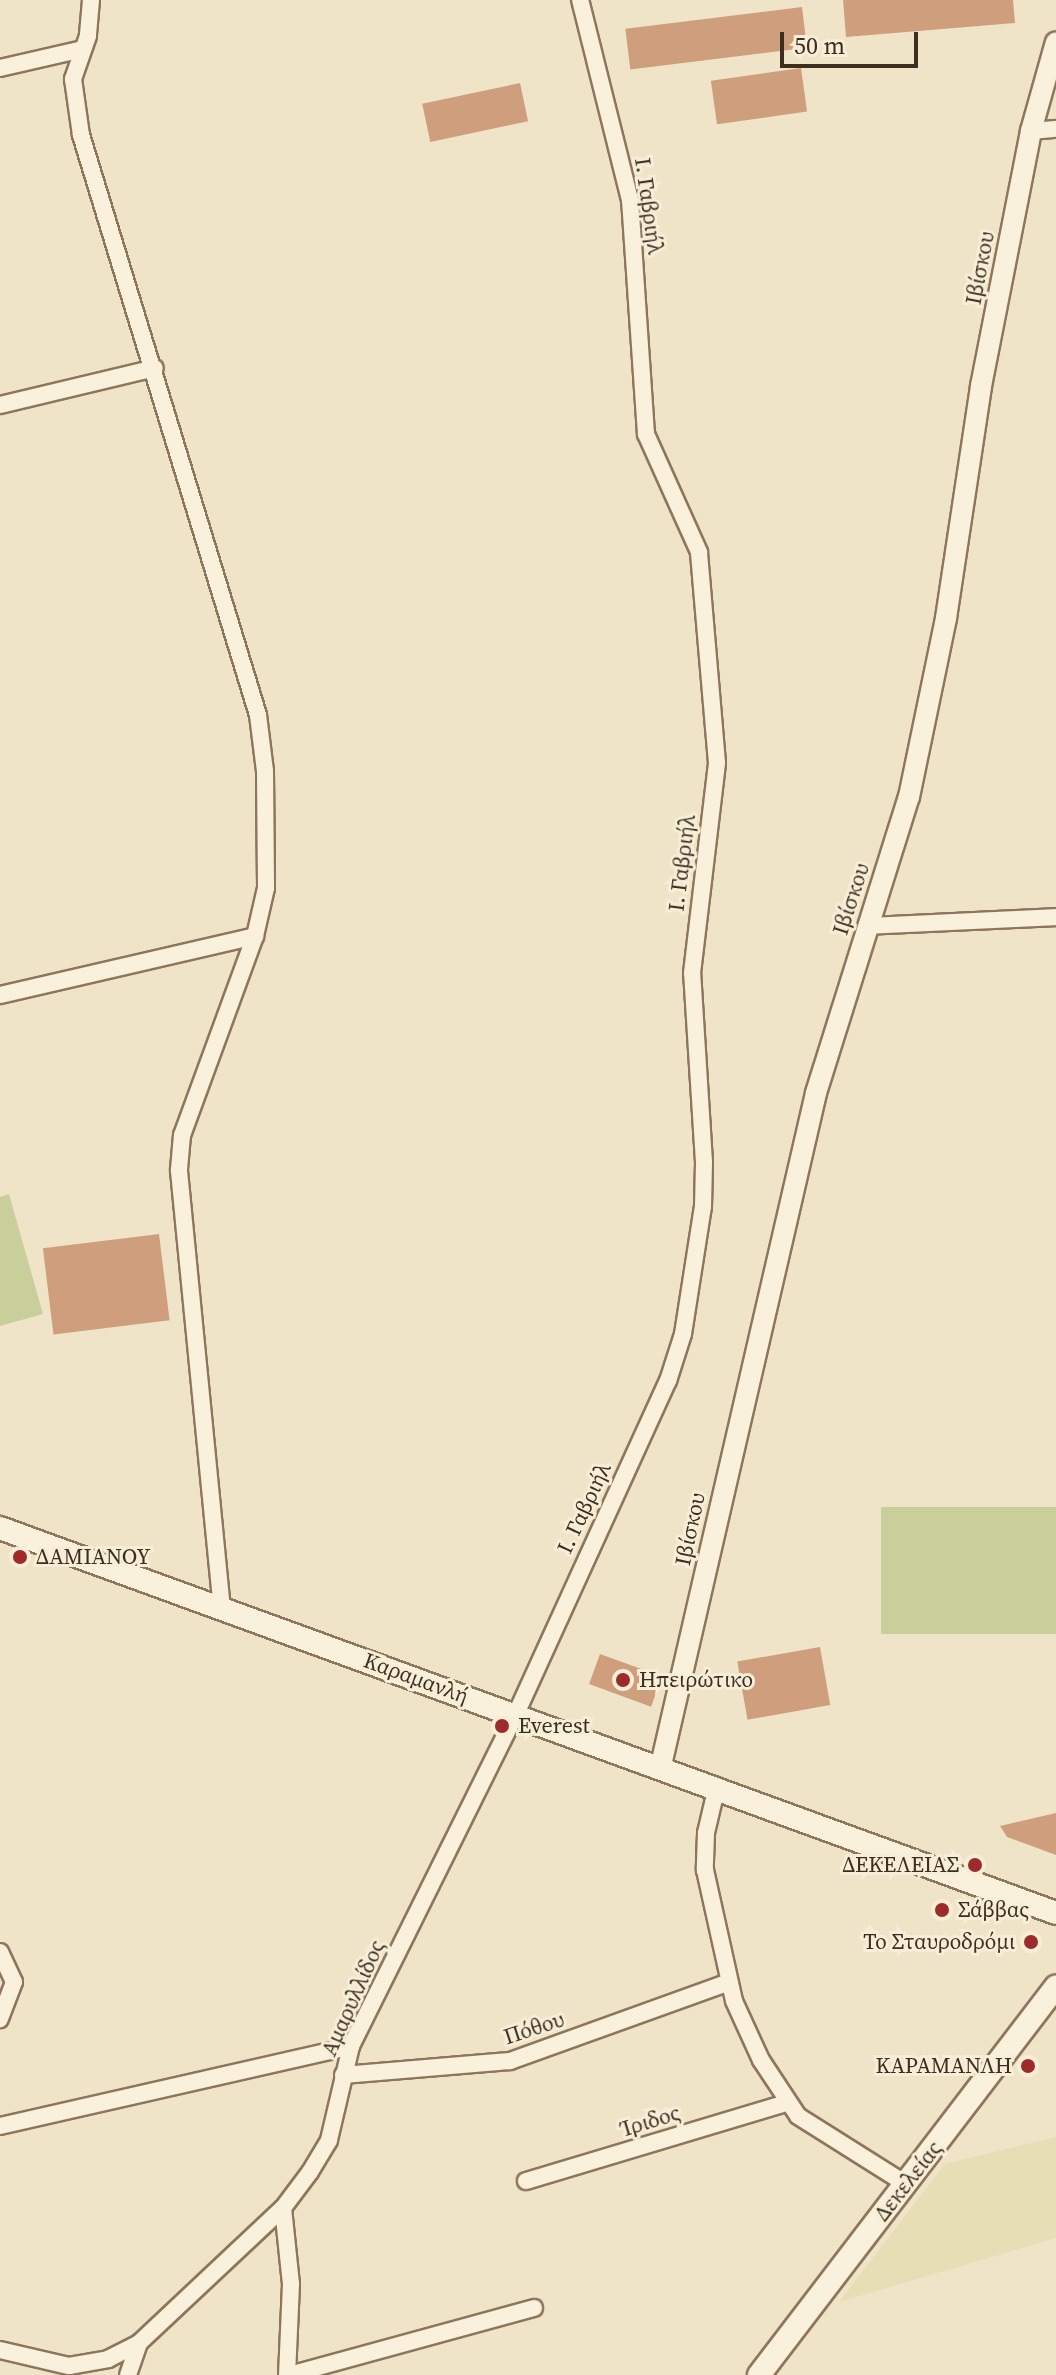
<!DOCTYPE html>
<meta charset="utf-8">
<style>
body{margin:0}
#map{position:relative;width:1056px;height:2375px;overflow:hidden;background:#f0e4c8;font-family:"Source Serif 4",serif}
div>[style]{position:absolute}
.farmland>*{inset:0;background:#e6deb5}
.green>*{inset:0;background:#c9cf9b;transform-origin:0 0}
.building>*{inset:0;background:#cf9f7d;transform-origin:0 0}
.roads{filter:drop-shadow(2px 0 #8d765c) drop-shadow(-2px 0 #8d765c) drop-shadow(0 2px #8d765c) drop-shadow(0 -2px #8d765c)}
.minor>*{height:16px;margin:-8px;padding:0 8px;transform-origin:8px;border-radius:8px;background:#faf1dc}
.tertiary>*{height:20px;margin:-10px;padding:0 10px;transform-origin:10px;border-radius:10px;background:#faf1dc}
.secondary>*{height:22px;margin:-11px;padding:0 11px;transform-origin:11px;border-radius:11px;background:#faf1dc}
.dots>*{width:22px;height:22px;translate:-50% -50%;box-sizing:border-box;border:4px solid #f7eed8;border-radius:50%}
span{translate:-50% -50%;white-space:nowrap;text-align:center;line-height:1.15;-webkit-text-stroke:6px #f7eed8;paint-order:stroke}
.street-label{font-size:22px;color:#3d2e20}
.poi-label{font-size:22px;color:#3d2e20}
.left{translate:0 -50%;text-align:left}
.right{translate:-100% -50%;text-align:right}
.scale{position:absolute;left:780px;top:32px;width:138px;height:36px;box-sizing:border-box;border:4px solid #3d2e20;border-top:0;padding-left:10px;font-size:24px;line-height:28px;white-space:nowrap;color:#3d2e20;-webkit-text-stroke:6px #f7eed8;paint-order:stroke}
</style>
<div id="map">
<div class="farmland">
<i style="clip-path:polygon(1056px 2137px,1056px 2238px,839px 2302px,945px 2164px)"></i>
</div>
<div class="green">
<i style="clip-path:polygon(9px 1194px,43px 1314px,0 1326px,0 1197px)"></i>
<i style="left:1056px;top:1507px;width:127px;height:175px;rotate:90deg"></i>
</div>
<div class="building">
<i style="clip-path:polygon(843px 0,1013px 0,1015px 23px,846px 37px)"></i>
<i style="left:802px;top:7px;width:41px;height:178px;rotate:83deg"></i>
<i style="left:801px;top:68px;width:44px;height:91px;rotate:82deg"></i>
<i style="left:520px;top:83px;width:39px;height:100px;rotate:78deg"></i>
<i style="left:159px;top:1234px;width:87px;height:117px;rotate:83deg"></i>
<i style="left:820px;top:1647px;width:59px;height:84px;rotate:80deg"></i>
<i style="left:600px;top:1654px;width:66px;height:32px;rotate:20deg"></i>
<i style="clip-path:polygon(1056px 1813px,1056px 1855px,1007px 1837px,1000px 1826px)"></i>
</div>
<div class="roads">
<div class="minor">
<i style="left:91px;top:0;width:36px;rotate:95deg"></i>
<i style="left:88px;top:36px;width:46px;rotate:109.2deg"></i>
<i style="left:73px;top:79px;width:57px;rotate:81.9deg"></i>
<i style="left:81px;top:135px;width:606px;rotate:73.03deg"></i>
<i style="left:258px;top:715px;width:56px;rotate:82.9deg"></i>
<i style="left:265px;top:771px;width:117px;rotate:89.5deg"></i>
<i style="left:266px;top:888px;width:49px;rotate:102.9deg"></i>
<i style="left:255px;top:936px;width:212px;rotate:110.1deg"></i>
<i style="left:182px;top:1135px;width:36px;rotate:95deg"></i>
<i style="left:179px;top:1171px;width:439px;rotate:84.4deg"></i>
<i style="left:0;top:68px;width:85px;rotate:-12.9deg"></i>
<i style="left:1031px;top:131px;width:25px;rotate:-5deg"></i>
<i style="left:0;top:405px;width:159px;rotate:-13.4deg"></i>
<i style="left:867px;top:926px;width:189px;rotate:-2.7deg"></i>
<i style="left:0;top:995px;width:262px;rotate:-13deg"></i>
<i style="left:717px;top:1786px;width:48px;rotate:103.2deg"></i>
<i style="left:706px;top:1833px;width:37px;rotate:92deg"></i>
<i style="left:705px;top:1870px;width:134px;rotate:77.5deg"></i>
<i style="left:734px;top:2001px;width:65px;rotate:65.4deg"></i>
<i style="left:761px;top:2060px;width:67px;rotate:56.5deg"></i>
<i style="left:798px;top:2116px;width:128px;rotate:32.2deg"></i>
<i style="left:0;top:1952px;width:33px;rotate:65deg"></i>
<i style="left:14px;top:1982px;width:40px;rotate:111deg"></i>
<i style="left:343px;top:2075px;width:168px;rotate:-4.8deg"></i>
<i style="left:510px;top:2061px;width:233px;rotate:-19.8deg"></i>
<i style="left:0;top:2126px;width:360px;rotate:-12.8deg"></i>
<i style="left:526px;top:2181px;width:271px;rotate:-16.7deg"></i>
<i style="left:283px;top:2208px;width:76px;rotate:84deg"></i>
<i style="left:291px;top:2284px;width:91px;rotate:92.5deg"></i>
<i style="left:0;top:2350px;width:71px;rotate:13.1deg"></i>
<i style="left:69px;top:2366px;width:40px;rotate:-10deg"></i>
<i style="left:108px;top:2359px;width:35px;rotate:-27deg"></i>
<i style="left:139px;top:2343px;width:197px;rotate:-43.2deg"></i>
<i style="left:283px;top:2208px;width:45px;rotate:-53.1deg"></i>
<i style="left:310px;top:2172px;width:37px;rotate:-59deg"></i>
<i style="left:329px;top:2140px;width:97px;rotate:-76.8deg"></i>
<i style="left:351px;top:2046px;width:371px;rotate:-63.6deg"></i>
<i style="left:516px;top:1714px;width:366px;rotate:-65.5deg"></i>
<i style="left:668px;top:1381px;width:49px;rotate:-72.3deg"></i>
<i style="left:683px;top:1334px;width:129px;rotate:-81.1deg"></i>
<i style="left:703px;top:1207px;width:45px;rotate:-88.7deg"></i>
<i style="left:704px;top:1162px;width:189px;rotate:-93.6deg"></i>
<i style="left:692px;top:973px;width:211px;rotate:-83.2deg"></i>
<i style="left:717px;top:763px;width:212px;rotate:-94.9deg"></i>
<i style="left:699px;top:552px;width:129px;rotate:-114.2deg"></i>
<i style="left:646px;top:434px;width:235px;rotate:-93.9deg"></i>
<i style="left:630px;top:200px;width:206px;rotate:-104deg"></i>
<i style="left:128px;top:2375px;width:34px;rotate:-71deg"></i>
<i style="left:289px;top:2375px;width:254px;rotate:-15.3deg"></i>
</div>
<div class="tertiary">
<i style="left:661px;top:1765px;width:690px;rotate:-77.01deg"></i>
<i style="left:816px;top:1093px;width:310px;rotate:-72.6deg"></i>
<i style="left:909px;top:797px;width:183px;rotate:-78.3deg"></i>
<i style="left:946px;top:618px;width:235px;rotate:-81.4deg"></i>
<i style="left:981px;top:386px;width:260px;rotate:-78.9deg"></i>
<i style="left:1031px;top:131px;width:92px;rotate:-74.3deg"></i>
</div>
<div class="secondary">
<i style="left:0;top:1528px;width:1124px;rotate:20.03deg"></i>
<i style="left:759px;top:2375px;width:489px;rotate:-52.6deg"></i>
</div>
</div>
<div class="dots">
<i style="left:20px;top:1557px;background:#9e2a2b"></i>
<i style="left:623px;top:1680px;background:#9e2a2b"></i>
<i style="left:502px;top:1726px;background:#9e2a2b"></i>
<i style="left:975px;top:1865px;background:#9e2a2b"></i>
<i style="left:942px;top:1910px;background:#9e2a2b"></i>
<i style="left:1031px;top:1942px;background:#9e2a2b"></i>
<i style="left:1028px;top:2066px;background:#9e2a2b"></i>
</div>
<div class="street-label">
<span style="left:649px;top:206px;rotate:82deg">Ι. Γαβριήλ</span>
<span style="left:980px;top:268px;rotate:-79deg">Ιβίσκου</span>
<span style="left:682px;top:863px;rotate:-83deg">Ι. Γαβριήλ</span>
<span style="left:851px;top:899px;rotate:-72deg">Ιβίσκου</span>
<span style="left:584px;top:1508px;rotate:-65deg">Ι. Γαβριήλ</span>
<span style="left:690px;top:1529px;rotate:-78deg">Ιβίσκου</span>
<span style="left:416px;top:1678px;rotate:20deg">Καραμανλή</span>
<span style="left:353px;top:1998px;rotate:-66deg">Αμαρυλλίδος</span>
<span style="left:534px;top:2028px;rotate:-18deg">Πόθου</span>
<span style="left:650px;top:2121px;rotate:-17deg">Ίριδος</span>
<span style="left:908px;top:2181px;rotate:-52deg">Δεκελείας</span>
</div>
<div class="poi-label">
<span class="left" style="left:36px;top:1557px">ΔΑΜΙΑΝΟΥ</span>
<span class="left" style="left:639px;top:1680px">Ηπειρώτικο</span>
<span class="left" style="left:518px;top:1726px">Everest</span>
<span class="right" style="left:959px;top:1865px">ΔΕΚΕΛΕΙΑΣ</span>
<span class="left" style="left:958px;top:1910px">Σάββας</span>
<span class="right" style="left:1015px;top:1942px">Το Σταυροδρόμι</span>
<span class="right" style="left:1012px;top:2066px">ΚΑΡΑΜΑΝΛΗ</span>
</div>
<div class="scale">50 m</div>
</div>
